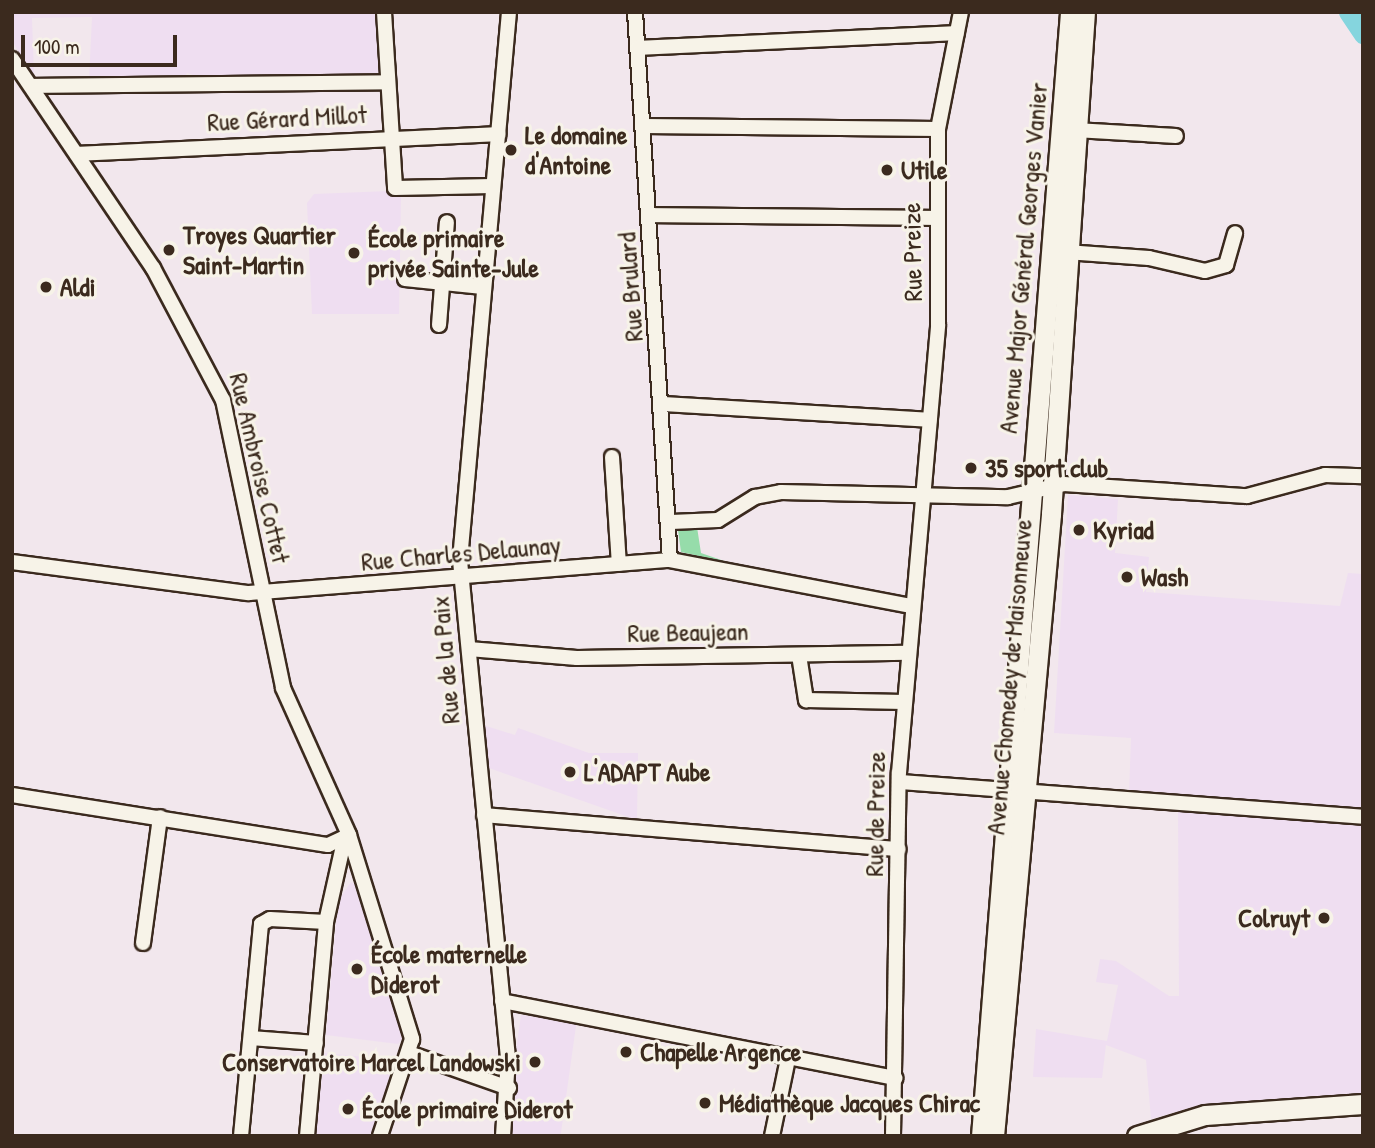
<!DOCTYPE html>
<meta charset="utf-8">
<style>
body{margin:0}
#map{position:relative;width:1375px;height:1148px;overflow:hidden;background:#f2e7ed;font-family:"Patrick Hand",sans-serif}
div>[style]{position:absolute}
.built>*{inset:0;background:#efdef1;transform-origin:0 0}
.green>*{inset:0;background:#96dcaa}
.river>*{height:19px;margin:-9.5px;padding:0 9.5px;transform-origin:9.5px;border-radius:9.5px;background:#85d5de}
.roads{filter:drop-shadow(2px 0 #3b2a1e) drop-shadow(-2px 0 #3b2a1e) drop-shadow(0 2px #3b2a1e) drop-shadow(0 -2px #3b2a1e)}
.minor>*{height:14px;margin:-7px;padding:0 7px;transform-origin:7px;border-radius:7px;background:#f7f3e8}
.major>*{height:19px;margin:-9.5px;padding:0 9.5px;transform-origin:9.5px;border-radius:9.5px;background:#f7f3e8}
.dots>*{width:19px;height:19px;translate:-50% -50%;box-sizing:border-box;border:4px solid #f7f3e8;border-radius:50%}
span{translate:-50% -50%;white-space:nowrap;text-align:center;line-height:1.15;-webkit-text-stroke:6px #f7f3e8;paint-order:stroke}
.street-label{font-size:26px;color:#3b2a1e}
.poi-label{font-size:26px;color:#3b2a1e;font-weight:700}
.left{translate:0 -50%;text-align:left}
.right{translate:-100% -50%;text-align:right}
.frame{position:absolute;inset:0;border:14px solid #3b2a1e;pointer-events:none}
.scale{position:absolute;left:21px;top:35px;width:156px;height:32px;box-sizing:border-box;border:4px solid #3b2a1e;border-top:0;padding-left:9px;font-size:21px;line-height:24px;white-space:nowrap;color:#3b2a1e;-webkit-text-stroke:5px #f7f3e8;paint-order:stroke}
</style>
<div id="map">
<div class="built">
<i style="clip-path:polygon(12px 12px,381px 12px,383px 77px,202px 78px,187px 73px,183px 79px,89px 80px,92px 17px,32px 18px,34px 76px,12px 41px)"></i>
<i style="clip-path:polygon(389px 191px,401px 196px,399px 314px,312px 314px,307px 203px,314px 194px)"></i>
<i style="clip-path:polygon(1068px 495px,1118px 499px,1115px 553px,1149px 557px,1146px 592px,1340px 606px,1348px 573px,1363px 574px,1363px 1093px,1204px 1104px,1151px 1119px,1146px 1060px,1106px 1045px,1102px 1078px,1033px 1077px,1036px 1029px,1107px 1041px,1118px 985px,1096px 982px,1100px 959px,1116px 961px,1169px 996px,1179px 996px,1178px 810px,1129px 794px,1131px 738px,1054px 733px)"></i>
<i style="clip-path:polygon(483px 725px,515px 735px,518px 728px,589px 753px,638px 753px,637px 820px,489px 768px)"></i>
<i style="clip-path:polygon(351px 882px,359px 887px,396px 1014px,403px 1037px,398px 1044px,326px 1035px,338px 901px)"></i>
<i style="left:521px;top:1015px;width:56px;height:121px;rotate:8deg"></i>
<i style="clip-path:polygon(325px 1053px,395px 1060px,370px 1136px,315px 1136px)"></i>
</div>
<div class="green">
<i style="clip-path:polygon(697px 527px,701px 553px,730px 563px,681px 552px,678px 530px)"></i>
</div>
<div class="river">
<i style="left:1348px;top:12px;width:27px;rotate:56deg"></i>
</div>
<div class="roads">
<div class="minor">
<i style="left:384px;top:12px;width:176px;rotate:86.4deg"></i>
<i style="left:395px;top:188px;width:97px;rotate:-1.2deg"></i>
<i style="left:635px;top:12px;width:549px;rotate:86.35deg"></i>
<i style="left:638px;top:48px;width:319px;rotate:-2.7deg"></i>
<i style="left:12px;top:59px;width:252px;rotate:56deg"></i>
<i style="left:153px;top:268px;width:149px;rotate:62.1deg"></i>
<i style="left:223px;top:400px;width:294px;rotate:78.2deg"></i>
<i style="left:283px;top:688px;width:161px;rotate:65.8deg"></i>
<i style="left:349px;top:835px;width:214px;rotate:72.8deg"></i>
<i style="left:412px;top:1039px;width:102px;rotate:108.3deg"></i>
<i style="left:32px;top:86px;width:355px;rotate:-0.6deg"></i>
<i style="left:644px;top:126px;width:294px;rotate:0.6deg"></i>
<i style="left:1075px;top:130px;width:101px;rotate:3.4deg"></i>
<i style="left:77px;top:154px;width:422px;rotate:-2.7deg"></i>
<i style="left:649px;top:215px;width:285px;rotate:0.6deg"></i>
<i style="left:1066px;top:252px;width:83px;rotate:4.1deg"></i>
<i style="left:1149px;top:258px;width:57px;rotate:13.1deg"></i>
<i style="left:1205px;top:271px;width:22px;rotate:-16deg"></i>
<i style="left:1226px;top:265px;width:33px;rotate:-74deg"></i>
<i style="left:405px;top:279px;width:78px;rotate:5.9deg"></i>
<i style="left:439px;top:325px;width:103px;rotate:-85.6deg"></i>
<i style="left:662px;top:404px;width:268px;rotate:3.4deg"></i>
<i style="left:612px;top:457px;width:107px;rotate:86.3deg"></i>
<i style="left:671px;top:522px;width:47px;rotate:-2.4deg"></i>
<i style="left:718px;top:520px;width:44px;rotate:-31.9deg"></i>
<i style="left:755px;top:497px;width:26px;rotate:-11deg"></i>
<i style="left:781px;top:492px;width:227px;rotate:1.3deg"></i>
<i style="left:1008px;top:497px;width:57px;rotate:-13.1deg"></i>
<i style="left:1064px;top:484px;width:183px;rotate:3.8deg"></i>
<i style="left:1247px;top:496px;width:81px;rotate:-15.1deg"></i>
<i style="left:1325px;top:475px;width:38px;rotate:2deg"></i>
<i style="left:12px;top:562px;width:239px;rotate:7.5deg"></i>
<i style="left:249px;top:593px;width:422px;rotate:-4.5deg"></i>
<i style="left:670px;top:560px;width:246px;rotate:10.8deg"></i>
<i style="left:469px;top:649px;width:108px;rotate:4.8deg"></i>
<i style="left:577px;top:658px;width:331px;rotate:-0.9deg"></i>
<i style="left:799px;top:655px;width:46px;rotate:81.2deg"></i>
<i style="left:806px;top:700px;width:98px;rotate:1.2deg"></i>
<i style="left:901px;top:782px;width:463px;rotate:4.3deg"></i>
<i style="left:12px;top:795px;width:320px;rotate:9deg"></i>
<i style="left:328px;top:845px;width:23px;rotate:-25deg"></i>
<i style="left:484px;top:815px;width:416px;rotate:4.7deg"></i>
<i style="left:143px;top:943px;width:127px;rotate:-82.3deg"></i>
<i style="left:502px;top:1001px;width:401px;rotate:11.1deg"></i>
<i style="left:251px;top:1038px;width:65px;rotate:4.4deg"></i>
<i style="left:409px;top:1053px;width:106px;rotate:19.3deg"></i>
<i style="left:241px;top:1136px;width:213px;rotate:-84.6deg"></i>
<i style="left:261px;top:924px;width:10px;rotate:-29deg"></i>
<i style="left:270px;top:919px;width:56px;rotate:3.1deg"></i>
<i style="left:307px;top:1136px;width:215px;rotate:-84.9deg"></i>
<i style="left:326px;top:922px;width:87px;rotate:-77.4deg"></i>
<i style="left:503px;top:1136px;width:78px;rotate:-86.3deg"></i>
<i style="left:508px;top:1058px;width:500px;rotate:-95.51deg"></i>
<i style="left:460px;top:560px;width:550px;rotate:-84.89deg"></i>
<i style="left:772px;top:1136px;width:79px;rotate:-78.3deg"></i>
<i style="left:893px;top:1136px;width:363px;rotate:-89.1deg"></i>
<i style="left:899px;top:773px;width:450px;rotate:-85deg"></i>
<i style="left:938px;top:325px;width:196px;rotate:-90deg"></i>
<i style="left:938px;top:129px;width:119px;rotate:-78.9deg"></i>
</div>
<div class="major">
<i style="left:981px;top:1136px;width:1128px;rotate:-85.47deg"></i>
<i style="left:994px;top:1136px;width:625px;rotate:-84.76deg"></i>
<i style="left:1051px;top:514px;width:503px;rotate:-86.13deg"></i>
<i style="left:1137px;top:1136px;width:71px;rotate:-17.2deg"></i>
<i style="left:1205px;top:1115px;width:158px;rotate:-4deg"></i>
</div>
</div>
<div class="dots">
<i style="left:511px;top:150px;background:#3b2a1e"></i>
<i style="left:887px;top:170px;background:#3b2a1e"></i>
<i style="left:169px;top:250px;background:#3b2a1e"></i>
<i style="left:354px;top:253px;background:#3b2a1e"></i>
<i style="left:46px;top:287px;background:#3b2a1e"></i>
<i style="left:971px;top:468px;background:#3b2a1e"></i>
<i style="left:1079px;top:530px;background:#3b2a1e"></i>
<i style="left:1127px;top:577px;background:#3b2a1e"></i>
<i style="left:570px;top:772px;background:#3b2a1e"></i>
<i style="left:1324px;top:918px;background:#3b2a1e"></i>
<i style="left:357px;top:969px;background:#3b2a1e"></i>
<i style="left:626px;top:1052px;background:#3b2a1e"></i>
<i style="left:535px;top:1062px;background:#3b2a1e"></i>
<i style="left:705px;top:1103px;background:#3b2a1e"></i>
<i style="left:348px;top:1109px;background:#3b2a1e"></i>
</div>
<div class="street-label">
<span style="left:287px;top:118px;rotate:-3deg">Rue Gérard Millot</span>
<span style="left:912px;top:252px;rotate:-91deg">Rue Preize</span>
<span style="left:1023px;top:258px;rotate:-85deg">Avenue Major Général Georges Vanier</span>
<span style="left:630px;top:287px;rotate:-94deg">Rue Brulard</span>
<span style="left:260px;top:468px;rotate:77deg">Rue Ambroise Cottet</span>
<span style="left:461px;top:553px;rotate:-5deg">Rue Charles Delaunay</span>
<span style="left:688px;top:632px;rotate:-1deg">Rue Beaujean</span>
<span style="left:445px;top:660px;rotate:-95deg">Rue de la Paix</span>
<span style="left:1009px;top:677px;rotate:-85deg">Avenue Chomedey de Maisonneuve</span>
<span style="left:875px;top:814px;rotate:-89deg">Rue de Preize</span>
</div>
<div class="poi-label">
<span class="left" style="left:525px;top:150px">Le domaine<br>d'Antoine</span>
<span class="left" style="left:901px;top:170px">Utile</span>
<span class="left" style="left:183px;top:250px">Troyes Quartier<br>Saint-Martin</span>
<span class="left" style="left:368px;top:253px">École primaire<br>privée Sainte-Jule</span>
<span class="left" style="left:60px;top:287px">Aldi</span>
<span class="left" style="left:985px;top:468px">35 sport club</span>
<span class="left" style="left:1093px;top:530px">Kyriad</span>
<span class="left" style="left:1141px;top:577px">Wash</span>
<span class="left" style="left:584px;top:772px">L'ADAPT Aube</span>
<span class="right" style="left:1310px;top:918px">Colruyt</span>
<span class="left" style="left:371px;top:969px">École maternelle<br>Diderot</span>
<span class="left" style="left:640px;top:1052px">Chapelle Argence</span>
<span class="right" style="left:521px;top:1062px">Conservatoire Marcel Landowski</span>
<span class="left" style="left:719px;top:1103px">Médiathèque Jacques Chirac</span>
<span class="left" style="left:362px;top:1109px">École primaire Diderot</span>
</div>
<div class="frame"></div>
<div class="scale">100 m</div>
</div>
